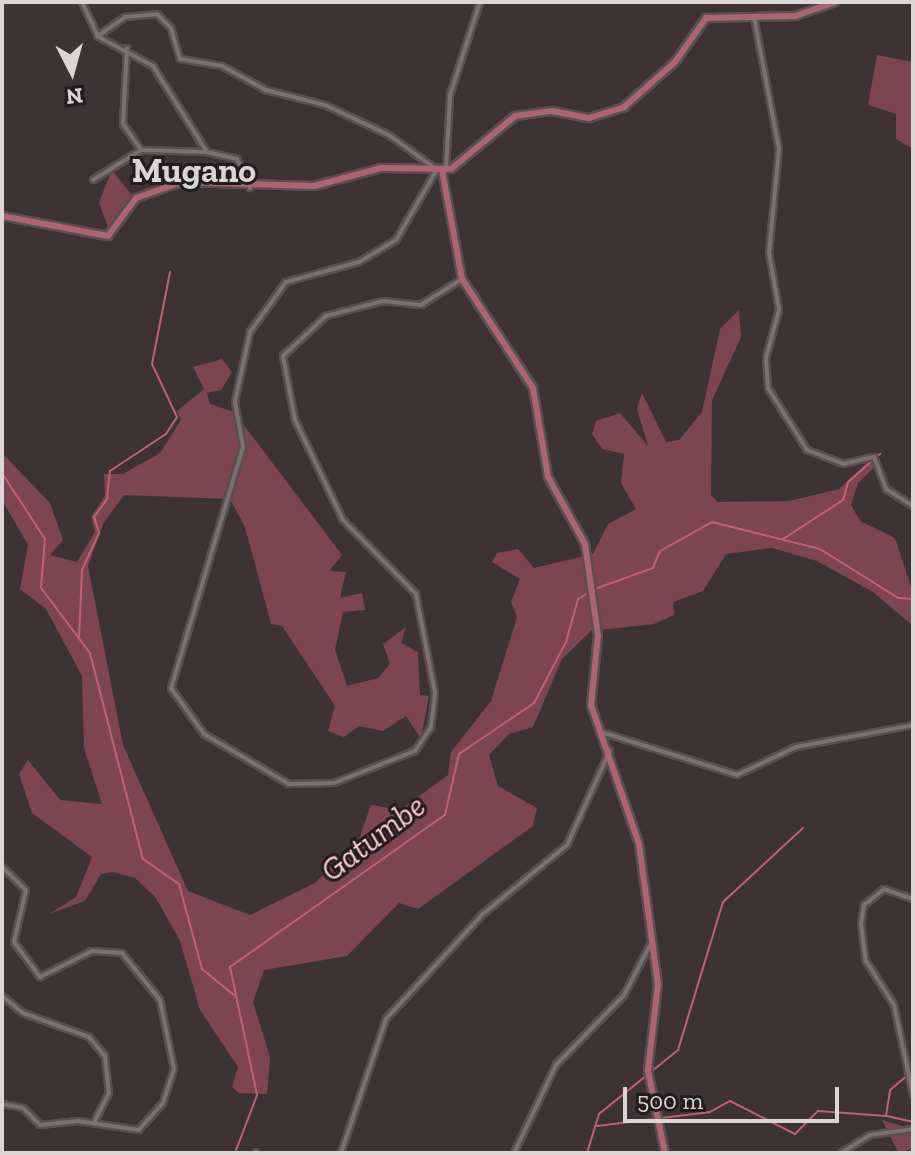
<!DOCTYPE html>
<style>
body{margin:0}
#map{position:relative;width:915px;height:1155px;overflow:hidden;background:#3e3334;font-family:"Zilla Slab",serif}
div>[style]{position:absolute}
.green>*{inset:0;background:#7d454f}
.stream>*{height:2px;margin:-1px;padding:0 1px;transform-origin:1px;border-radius:1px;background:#be6273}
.roads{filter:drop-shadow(2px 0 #584f50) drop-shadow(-2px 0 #584f50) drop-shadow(0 2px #584f50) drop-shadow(0 -2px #584f50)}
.minor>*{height:4px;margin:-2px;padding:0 2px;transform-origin:2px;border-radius:2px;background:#7b6f70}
.major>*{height:6px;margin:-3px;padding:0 3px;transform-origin:3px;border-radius:3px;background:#ad6472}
span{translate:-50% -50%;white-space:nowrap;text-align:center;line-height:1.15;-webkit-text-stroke:6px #211c1d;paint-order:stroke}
.water-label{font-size:32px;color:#fbc8cf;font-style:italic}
.quarter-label{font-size:34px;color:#dcd5d5;font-weight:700}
.frame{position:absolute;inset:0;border:4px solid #dcd5d5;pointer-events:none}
.north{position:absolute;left:32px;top:32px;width:80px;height:80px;-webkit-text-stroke:6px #211c1d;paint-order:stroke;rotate:174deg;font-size:22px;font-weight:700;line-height:32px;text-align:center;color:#dcd5d5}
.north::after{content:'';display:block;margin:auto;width:28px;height:36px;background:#dcd5d5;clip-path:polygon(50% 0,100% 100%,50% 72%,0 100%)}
.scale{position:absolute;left:623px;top:1087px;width:216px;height:36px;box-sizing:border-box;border:4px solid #dcd5d5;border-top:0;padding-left:10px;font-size:24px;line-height:28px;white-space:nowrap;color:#dcd5d5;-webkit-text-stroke:6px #211c1d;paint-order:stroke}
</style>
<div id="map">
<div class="green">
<i style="clip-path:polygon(877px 55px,913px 62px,913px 149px,896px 139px,896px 114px,868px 105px)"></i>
<i style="clip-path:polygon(112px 170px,135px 199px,110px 233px,99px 202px)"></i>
<i style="clip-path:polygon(739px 310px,741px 337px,712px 400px,711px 495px,718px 502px,789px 501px,839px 489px,869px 461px,875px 467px,858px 483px,851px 505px,860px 521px,895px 538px,913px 593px,913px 626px,873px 592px,817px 561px,772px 548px,726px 554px,703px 591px,673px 602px,674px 615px,654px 624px,591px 631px,562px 659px,533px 727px,509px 734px,489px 755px,498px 786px,537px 808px,533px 826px,418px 909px,399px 903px,347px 956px,264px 970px,253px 1002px,270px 1057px,267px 1094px,239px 1093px,232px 1087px,238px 1067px,200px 1010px,180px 941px,156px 898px,135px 878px,113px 872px,101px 874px,85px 901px,49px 914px,76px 897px,92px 857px,32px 813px,19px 774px,28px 760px,60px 800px,102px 804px,84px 748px,82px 676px,46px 609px,20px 589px,28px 545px,2px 500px,2px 453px,50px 503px,63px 540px,50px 555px,77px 562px,95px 532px,91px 517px,105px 496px,104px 474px,123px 474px,160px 453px,181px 420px,177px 411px,204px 389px,193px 367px,222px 359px,232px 372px,221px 390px,207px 393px,210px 404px,234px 412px,342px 555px,329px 571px,346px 572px,340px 598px,362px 593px,365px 610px,343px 612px,335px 650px,347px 686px,378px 678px,390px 664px,383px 644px,406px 627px,401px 643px,418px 652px,420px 695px,429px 696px,421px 739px,406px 716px,383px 731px,359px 726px,344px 737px,328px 731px,335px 706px,282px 626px,271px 624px,245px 527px,230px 499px,124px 495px,104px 522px,88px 566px,123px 745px,188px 891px,250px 915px,315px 883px,359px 839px,371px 805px,400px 810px,448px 775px,451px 752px,491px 701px,517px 617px,511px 602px,520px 579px,492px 562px,497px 553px,518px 549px,534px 568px,593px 554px,608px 524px,636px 509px,621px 483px,624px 454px,602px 449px,592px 434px,596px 421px,620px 413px,648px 446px,637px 409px,642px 393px,666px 442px,679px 440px,702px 412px,720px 329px)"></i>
<i style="clip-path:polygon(882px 1120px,913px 1129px,913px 1149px,898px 1152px)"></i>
</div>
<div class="stream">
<i style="left:2px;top:473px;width:79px;rotate:56.9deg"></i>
<i style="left:45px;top:539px;width:49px;rotate:94.7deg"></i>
<i style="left:41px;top:588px;width:81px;rotate:53deg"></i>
<i style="left:90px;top:653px;width:213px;rotate:75.6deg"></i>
<i style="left:143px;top:859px;width:44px;rotate:34.8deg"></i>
<i style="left:179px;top:884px;width:88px;rotate:74.9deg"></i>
<i style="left:202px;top:969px;width:41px;rotate:39.1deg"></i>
<i style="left:783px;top:539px;width:72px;rotate:-33deg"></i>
<i style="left:843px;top:500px;width:19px;rotate:-74deg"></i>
<i style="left:848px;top:482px;width:43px;rotate:-41.2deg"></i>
<i style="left:595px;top:589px;width:62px;rotate:-19.9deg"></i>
<i style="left:653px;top:568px;width:18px;rotate:-68deg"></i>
<i style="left:660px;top:551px;width:60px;rotate:-29.1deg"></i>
<i style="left:712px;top:522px;width:111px;rotate:14deg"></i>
<i style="left:820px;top:549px;width:92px;rotate:32.1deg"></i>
<i style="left:898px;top:598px;width:15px;rotate:4deg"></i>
<i style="left:79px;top:639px;width:69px;rotate:-87.5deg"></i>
<i style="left:82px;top:570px;width:41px;rotate:-65.3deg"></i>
<i style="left:99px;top:533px;width:17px;rotate:-107deg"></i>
<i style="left:94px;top:517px;width:22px;rotate:-54deg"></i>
<i style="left:107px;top:499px;width:28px;rotate:-84deg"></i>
<i style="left:110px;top:471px;width:67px;rotate:-33.5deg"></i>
<i style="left:166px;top:434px;width:20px;rotate:-57deg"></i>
<i style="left:177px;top:417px;width:59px;rotate:-115.3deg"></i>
<i style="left:152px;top:364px;width:94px;rotate:-78.9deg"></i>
<i style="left:887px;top:1116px;width:27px;rotate:13deg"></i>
<i style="left:597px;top:1126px;width:114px;rotate:-7.1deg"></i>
<i style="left:710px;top:1112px;width:23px;rotate:-29deg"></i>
<i style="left:730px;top:1101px;width:73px;rotate:26.9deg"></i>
<i style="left:795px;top:1134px;width:33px;rotate:-45deg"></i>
<i style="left:818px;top:1111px;width:68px;rotate:4.2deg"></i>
<i style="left:886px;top:1116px;width:26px;rotate:-81deg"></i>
<i style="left:890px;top:1090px;width:30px;rotate:-40deg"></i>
<i style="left:235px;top:1153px;width:62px;rotate:-69.2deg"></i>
<i style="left:257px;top:1095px;width:131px;rotate:-101.9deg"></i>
<i style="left:230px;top:967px;width:263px;rotate:-35.3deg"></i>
<i style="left:445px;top:815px;width:63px;rotate:-77.1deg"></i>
<i style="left:459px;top:754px;width:91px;rotate:-34.2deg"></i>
<i style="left:534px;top:703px;width:69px;rotate:-62.3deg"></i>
<i style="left:566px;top:642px;width:45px;rotate:-74.4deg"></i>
<i style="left:578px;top:599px;width:14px;rotate:-30deg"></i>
<i style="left:587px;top:1153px;width:41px;rotate:-72.9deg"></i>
<i style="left:599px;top:1114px;width:102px;rotate:-39deg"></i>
<i style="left:678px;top:1050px;width:155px;rotate:-73.1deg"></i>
<i style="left:723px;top:902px;width:109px;rotate:-42.8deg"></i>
</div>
<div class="roads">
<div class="minor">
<i style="left:82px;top:2px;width:38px;rotate:65deg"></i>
<i style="left:98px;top:36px;width:33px;rotate:-35deg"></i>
<i style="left:125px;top:17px;width:32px;rotate:-5deg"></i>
<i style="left:157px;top:14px;width:20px;rotate:45deg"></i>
<i style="left:171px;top:28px;width:32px;rotate:74deg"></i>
<i style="left:180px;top:59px;width:43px;rotate:9.5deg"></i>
<i style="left:222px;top:66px;width:50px;rotate:28.6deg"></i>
<i style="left:266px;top:90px;width:61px;rotate:14.3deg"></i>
<i style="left:325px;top:105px;width:71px;rotate:25.1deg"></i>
<i style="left:389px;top:135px;width:54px;rotate:36deg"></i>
<i style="left:754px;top:17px;width:134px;rotate:79.3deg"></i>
<i style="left:779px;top:149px;width:104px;rotate:95.5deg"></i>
<i style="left:769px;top:253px;width:58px;rotate:80deg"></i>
<i style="left:779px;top:310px;width:50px;rotate:105.2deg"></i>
<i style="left:766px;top:358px;width:30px;rotate:86deg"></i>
<i style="left:768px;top:388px;width:73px;rotate:57.8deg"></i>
<i style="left:807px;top:450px;width:39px;rotate:21deg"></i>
<i style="left:843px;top:464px;width:32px;rotate:-13deg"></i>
<i style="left:874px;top:457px;width:34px;rotate:69deg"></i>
<i style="left:886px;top:489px;width:32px;rotate:32deg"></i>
<i style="left:97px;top:36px;width:64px;rotate:28.2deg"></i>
<i style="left:153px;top:66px;width:102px;rotate:57.9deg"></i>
<i style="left:207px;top:152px;width:31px;rotate:13deg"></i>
<i style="left:237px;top:159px;width:32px;rotate:66deg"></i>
<i style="left:127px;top:48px;width:76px;rotate:93deg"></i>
<i style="left:123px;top:124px;width:32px;rotate:55deg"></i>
<i style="left:446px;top:170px;width:75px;rotate:-86.9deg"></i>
<i style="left:450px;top:95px;width:98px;rotate:-72.1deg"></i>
<i style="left:436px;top:171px;width:80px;rotate:120.1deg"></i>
<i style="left:396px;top:240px;width:43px;rotate:149.3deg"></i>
<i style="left:359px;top:262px;width:76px;rotate:164.7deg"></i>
<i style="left:286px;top:282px;width:62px;rotate:125.8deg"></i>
<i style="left:250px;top:332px;width:72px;rotate:102.1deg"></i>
<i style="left:235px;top:402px;width:46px;rotate:79.9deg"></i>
<i style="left:243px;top:447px;width:252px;rotate:106.6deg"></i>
<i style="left:171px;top:688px;width:57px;rotate:54.3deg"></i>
<i style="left:204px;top:734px;width:99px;rotate:30.5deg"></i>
<i style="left:289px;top:784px;width:45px;rotate:-1.3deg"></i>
<i style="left:334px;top:783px;width:87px;rotate:-21.6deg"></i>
<i style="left:415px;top:751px;width:29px;rotate:-56deg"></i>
<i style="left:431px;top:727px;width:34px;rotate:-83deg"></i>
<i style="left:435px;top:693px;width:101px;rotate:-100.9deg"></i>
<i style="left:416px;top:594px;width:104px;rotate:-134.6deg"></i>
<i style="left:343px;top:520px;width:111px;rotate:-115.6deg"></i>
<i style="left:295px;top:420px;width:65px;rotate:-100.6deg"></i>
<i style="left:283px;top:356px;width:59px;rotate:-42.9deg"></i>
<i style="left:326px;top:316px;width:59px;rotate:-14.7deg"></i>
<i style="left:383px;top:301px;width:38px;rotate:6deg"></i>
<i style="left:421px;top:305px;width:49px;rotate:-32.4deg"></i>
<i style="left:93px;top:180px;width:57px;rotate:-32deg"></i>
<i style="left:141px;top:150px;width:66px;rotate:1.7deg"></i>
<i style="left:601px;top:732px;width:143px;rotate:17.5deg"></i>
<i style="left:737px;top:775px;width:65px;rotate:-25.4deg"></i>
<i style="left:796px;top:747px;width:119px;rotate:-10.6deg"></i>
<i style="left:2px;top:867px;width:33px;rotate:44deg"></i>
<i style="left:26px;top:890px;width:53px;rotate:103deg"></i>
<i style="left:14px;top:942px;width:44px;rotate:53.4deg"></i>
<i style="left:40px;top:977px;width:58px;rotate:-26.6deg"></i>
<i style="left:92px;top:951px;width:30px;rotate:4deg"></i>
<i style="left:122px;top:953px;width:60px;rotate:51deg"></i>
<i style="left:160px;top:1000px;width:70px;rotate:78.5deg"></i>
<i style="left:174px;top:1069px;width:36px;rotate:108deg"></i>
<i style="left:163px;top:1103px;width:36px;rotate:132deg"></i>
<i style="left:139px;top:1130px;width:62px;rotate:-171.6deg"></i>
<i style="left:78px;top:1121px;width:38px;rotate:174deg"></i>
<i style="left:40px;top:1125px;width:24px;rotate:-135deg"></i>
<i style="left:23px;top:1108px;width:21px;rotate:-169deg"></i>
<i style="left:913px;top:899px;width:31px;rotate:-161deg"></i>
<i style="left:884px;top:889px;width:26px;rotate:141deg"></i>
<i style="left:864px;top:905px;width:18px;rotate:99deg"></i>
<i style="left:861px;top:923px;width:38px;rotate:83deg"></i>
<i style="left:866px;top:961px;width:52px;rotate:57.5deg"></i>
<i style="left:894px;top:1005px;width:92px;rotate:78.1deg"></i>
<i style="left:2px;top:996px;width:27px;rotate:39deg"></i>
<i style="left:23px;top:1013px;width:70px;rotate:20deg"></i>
<i style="left:89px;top:1037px;width:25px;rotate:50deg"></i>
<i style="left:105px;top:1056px;width:37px;rotate:84deg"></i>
<i style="left:109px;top:1093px;width:34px;rotate:117deg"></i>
<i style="left:256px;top:1152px;width:1px;rotate:90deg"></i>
<i style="left:341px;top:1153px;width:141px;rotate:-71.4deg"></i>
<i style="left:386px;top:1019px;width:143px;rotate:-47.3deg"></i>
<i style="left:483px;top:914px;width:109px;rotate:-39.4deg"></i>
<i style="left:567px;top:845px;width:104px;rotate:-65.6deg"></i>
<i style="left:514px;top:1153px;width:98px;rotate:-64.5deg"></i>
<i style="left:556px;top:1065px;width:98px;rotate:-45.8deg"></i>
<i style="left:624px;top:995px;width:56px;rotate:-62.5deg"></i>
<i style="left:841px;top:1153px;width:34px;rotate:-32deg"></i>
<i style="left:870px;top:1135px;width:43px;rotate:-7.9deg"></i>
</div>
<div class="major">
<i style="left:442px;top:170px;width:111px;rotate:79.6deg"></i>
<i style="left:462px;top:279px;width:130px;rotate:56.9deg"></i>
<i style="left:533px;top:388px;width:90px;rotate:80.4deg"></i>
<i style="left:548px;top:477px;width:77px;rotate:61.1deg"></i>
<i style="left:585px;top:544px;width:92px;rotate:81.9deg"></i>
<i style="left:598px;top:635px;width:70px;rotate:95.7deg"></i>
<i style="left:591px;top:705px;width:147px;rotate:70.9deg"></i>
<i style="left:639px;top:844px;width:141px;rotate:82.3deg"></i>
<i style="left:658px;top:984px;width:88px;rotate:96.6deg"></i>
<i style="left:648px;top:1071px;width:84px;rotate:78.3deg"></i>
<i style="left:2px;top:216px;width:108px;rotate:10.7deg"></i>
<i style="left:108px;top:236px;width:47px;rotate:-53.6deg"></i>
<i style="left:136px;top:198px;width:49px;rotate:-19.2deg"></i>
<i style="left:182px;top:182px;width:132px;rotate:1.7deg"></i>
<i style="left:314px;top:186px;width:69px;rotate:-15deg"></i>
<i style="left:381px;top:168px;width:70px;rotate:0.8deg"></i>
<i style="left:451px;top:169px;width:83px;rotate:-39.6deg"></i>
<i style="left:515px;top:116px;width:37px;rotate:-8deg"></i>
<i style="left:552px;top:111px;width:38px;rotate:11deg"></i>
<i style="left:589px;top:118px;width:37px;rotate:-17deg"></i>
<i style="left:624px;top:107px;width:68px;rotate:-41.4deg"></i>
<i style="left:675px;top:62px;width:54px;rotate:-54.8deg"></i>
<i style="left:706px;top:18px;width:89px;rotate:-1.3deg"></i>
<i style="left:795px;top:16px;width:42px;rotate:-19.3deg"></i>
</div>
</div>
<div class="water-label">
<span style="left:373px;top:838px;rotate:-37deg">Gatumbe</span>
</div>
<div class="quarter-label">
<span style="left:194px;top:171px">Mugano</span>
</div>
<div class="frame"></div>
<div class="north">N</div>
<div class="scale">500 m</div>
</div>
